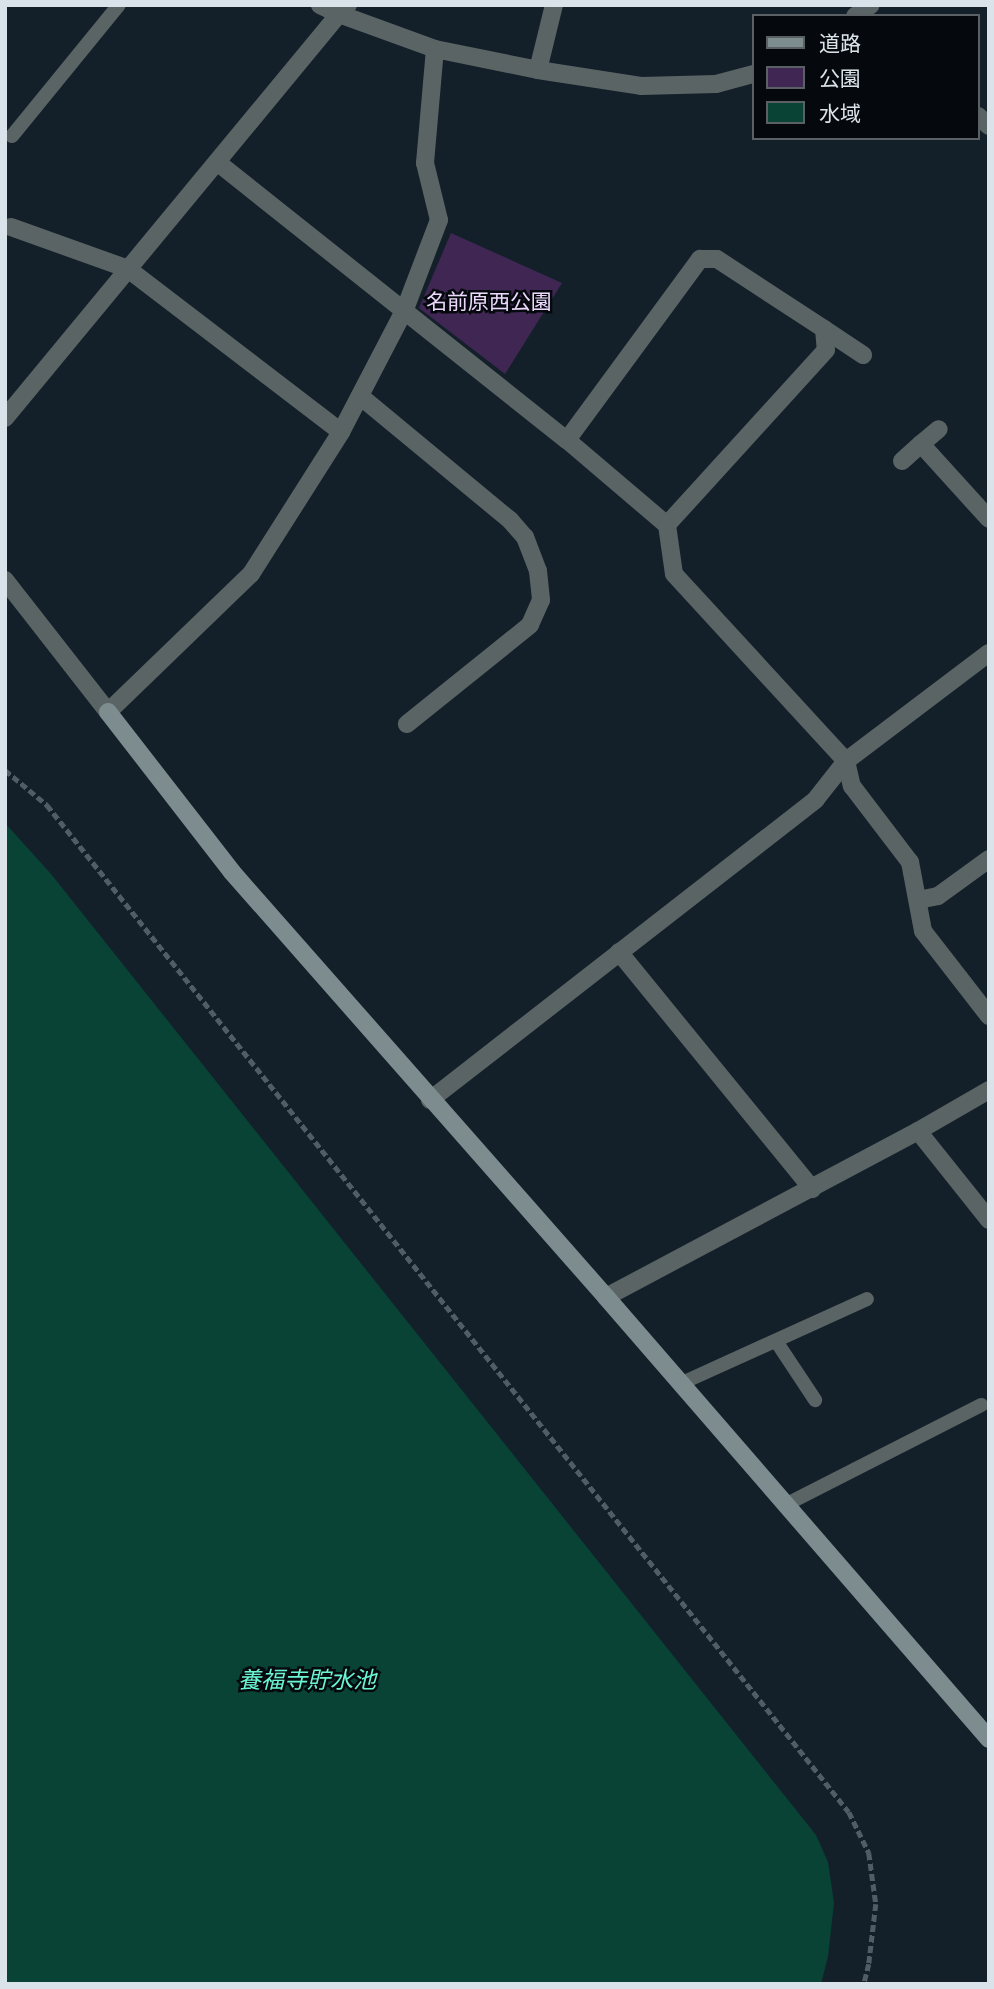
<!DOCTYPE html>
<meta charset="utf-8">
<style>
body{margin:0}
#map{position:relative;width:994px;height:1989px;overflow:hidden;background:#13202a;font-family:"Source Sans 3","Noto Sans JP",sans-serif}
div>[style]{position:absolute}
.green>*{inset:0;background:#402653}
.water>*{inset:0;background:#084336}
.path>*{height:4.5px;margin-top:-2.25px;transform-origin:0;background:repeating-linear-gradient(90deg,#515d66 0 7px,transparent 0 10.5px)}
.lane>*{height:14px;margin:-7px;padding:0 7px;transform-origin:7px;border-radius:7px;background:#5a6465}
.street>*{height:18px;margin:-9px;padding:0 9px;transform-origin:9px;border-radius:9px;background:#5a6465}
.secondary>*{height:18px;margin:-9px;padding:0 9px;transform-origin:9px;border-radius:9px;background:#7d8c8e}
span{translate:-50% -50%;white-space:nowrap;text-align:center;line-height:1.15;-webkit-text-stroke:5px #05090d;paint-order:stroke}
.park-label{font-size:21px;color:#ecd9fd}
.water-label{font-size:23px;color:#69f5d3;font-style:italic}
.frame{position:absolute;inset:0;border:7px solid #dbe3ea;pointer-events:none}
.legend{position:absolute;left:752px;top:14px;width:228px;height:126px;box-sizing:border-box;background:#05090d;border:2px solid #5b6065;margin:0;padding:9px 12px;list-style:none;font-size:21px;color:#dbe3ea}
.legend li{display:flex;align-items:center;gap:14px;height:35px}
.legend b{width:35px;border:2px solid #5b6065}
</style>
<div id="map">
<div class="green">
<i style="clip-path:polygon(451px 233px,562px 283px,505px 374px,419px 308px)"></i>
</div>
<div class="water">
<i style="clip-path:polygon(5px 823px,51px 874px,816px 1835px,828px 1862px,834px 1903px,828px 1956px,821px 1984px,5px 1984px)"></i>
</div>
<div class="path">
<i style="left:5px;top:770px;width:55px;rotate:39.8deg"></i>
<i style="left:47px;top:805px;width:1287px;rotate:51.47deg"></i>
<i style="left:849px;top:1812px;width:46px;rotate:64deg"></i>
<i style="left:869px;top:1853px;width:51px;rotate:82.2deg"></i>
<i style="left:876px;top:1904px;width:60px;rotate:96.7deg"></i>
<i style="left:869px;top:1964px;width:21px;rotate:104deg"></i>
</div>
<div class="lane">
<i style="left:12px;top:136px;width:169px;rotate:-50.8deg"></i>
<i style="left:776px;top:1341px;width:71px;rotate:56.5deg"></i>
<i style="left:682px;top:1383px;width:203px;rotate:-24.4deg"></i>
<i style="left:787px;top:1504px;width:218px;rotate:-27deg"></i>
</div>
<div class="street">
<i style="left:348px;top:5px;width:13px;rotate:135deg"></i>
<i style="left:339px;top:14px;width:102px;rotate:20deg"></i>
<i style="left:435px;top:49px;width:105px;rotate:11.5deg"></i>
<i style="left:538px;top:70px;width:104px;rotate:8.8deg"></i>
<i style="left:641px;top:86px;width:75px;rotate:-1.5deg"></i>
<i style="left:716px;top:84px;width:39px;rotate:-15deg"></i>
<i style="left:855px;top:16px;width:19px;rotate:-35deg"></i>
<i style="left:538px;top:70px;width:67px;rotate:-76.2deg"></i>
<i style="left:978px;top:116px;width:15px;rotate:42deg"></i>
<i style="left:217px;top:162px;width:447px;rotate:38.5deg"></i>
<i style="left:567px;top:440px;width:131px;rotate:40.4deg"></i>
<i style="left:667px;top:525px;width:49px;rotate:81.9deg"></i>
<i style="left:674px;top:574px;width:254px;rotate:47.4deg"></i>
<i style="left:846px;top:761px;width:26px;rotate:77deg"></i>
<i style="left:852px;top:786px;width:96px;rotate:52.7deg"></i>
<i style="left:910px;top:862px;width:70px;rotate:79.3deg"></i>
<i style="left:923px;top:931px;width:108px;rotate:52.2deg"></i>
<i style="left:11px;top:227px;width:124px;rotate:19.7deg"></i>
<i style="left:128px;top:269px;width:268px;rotate:37.4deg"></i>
<i style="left:824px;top:329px;width:47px;rotate:33.7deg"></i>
<i style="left:360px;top:396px;width:195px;rotate:39.6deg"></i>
<i style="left:510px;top:520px;width:23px;rotate:49deg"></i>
<i style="left:525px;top:537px;width:36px;rotate:69deg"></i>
<i style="left:538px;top:571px;width:29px;rotate:84deg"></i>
<i style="left:541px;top:600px;width:27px;rotate:114deg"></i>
<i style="left:530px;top:625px;width:158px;rotate:141.2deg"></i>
<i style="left:5px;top:418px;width:524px;rotate:-50.42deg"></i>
<i style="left:339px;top:14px;width:21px;rotate:-155deg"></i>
<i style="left:567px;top:440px;width:225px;rotate:-53.7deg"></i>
<i style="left:700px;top:259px;width:17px"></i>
<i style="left:717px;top:259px;width:128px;rotate:33.2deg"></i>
<i style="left:824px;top:329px;width:21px;rotate:85deg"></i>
<i style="left:826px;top:350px;width:236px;rotate:132.3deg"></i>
<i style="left:921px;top:444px;width:23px;rotate:-40deg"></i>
<i style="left:902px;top:461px;width:25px;rotate:-42deg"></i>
<i style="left:921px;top:444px;width:101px;rotate:47.8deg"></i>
<i style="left:5px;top:580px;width:167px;rotate:52deg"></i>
<i style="left:108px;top:712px;width:199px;rotate:-44deg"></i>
<i style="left:251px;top:574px;width:168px;rotate:-57.6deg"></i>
<i style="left:341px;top:432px;width:139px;rotate:-62.5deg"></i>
<i style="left:405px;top:309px;width:95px;rotate:-69.1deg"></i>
<i style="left:439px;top:220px;width:59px;rotate:-103.8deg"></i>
<i style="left:425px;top:163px;width:114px;rotate:-85deg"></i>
<i style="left:918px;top:900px;width:20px;rotate:-11deg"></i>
<i style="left:938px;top:896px;width:63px;rotate:-36deg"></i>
<i style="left:619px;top:952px;width:306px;rotate:50.8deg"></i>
<i style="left:430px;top:1100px;width:489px;rotate:-37.9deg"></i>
<i style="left:816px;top:799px;width:48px;rotate:-51.7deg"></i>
<i style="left:846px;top:761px;width:179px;rotate:-37.1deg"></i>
<i style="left:918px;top:1131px;width:82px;rotate:-30deg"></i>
<i style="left:606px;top:1297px;width:353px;rotate:-28deg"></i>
<i style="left:918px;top:1131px;width:114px;rotate:51.4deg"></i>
</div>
<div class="secondary">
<i style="left:108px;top:712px;width:202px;rotate:52.2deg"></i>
<i style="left:232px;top:872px;width:566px;rotate:48.65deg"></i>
<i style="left:606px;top:1297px;width:585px;rotate:49.09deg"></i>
</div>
<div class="park-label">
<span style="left:489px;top:302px">名前原西公園</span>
</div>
<div class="water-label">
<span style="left:307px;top:1681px">養福寺貯水池</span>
</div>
<div class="frame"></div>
<ul class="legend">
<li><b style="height:9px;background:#7d8c8e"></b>道路</li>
<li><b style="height:19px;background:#402653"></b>公園</li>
<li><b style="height:19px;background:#084336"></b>水域</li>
</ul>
</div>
